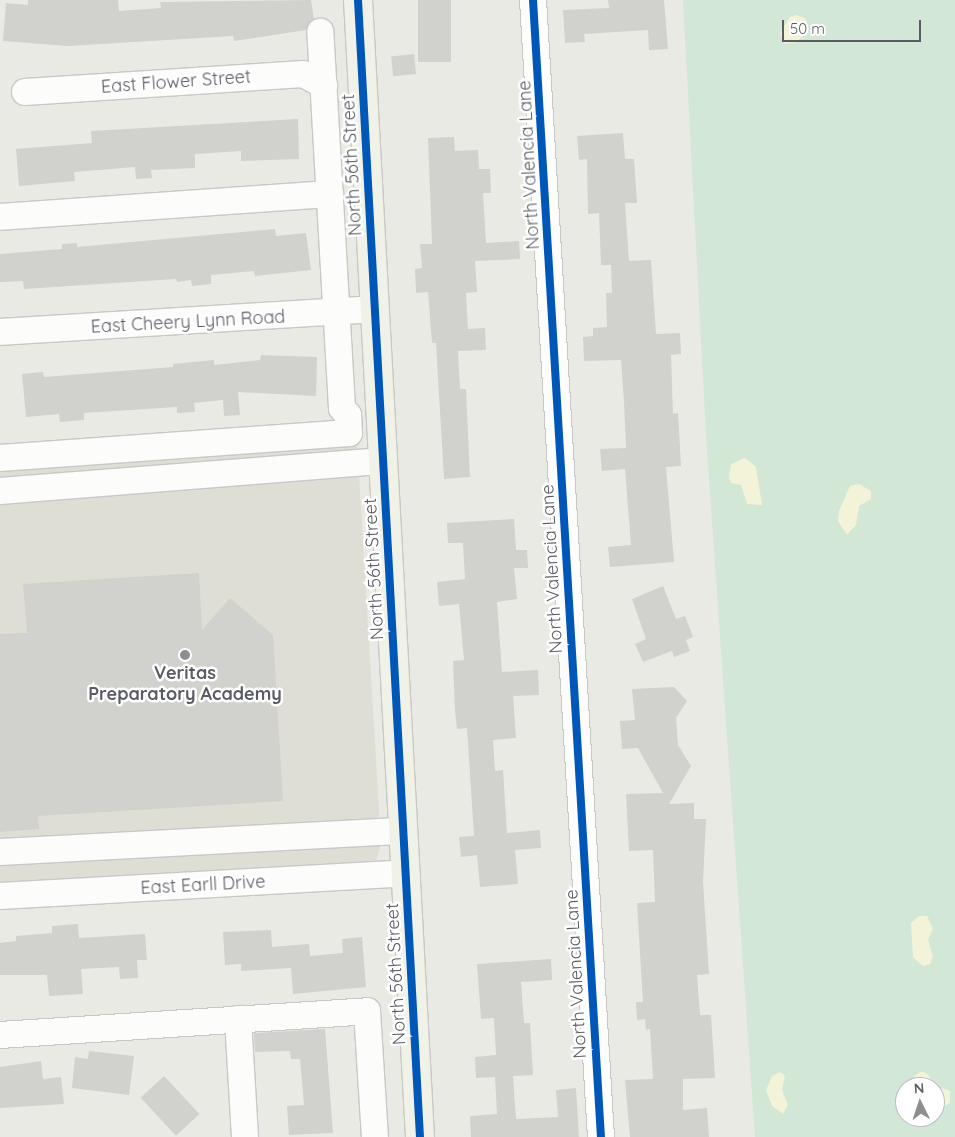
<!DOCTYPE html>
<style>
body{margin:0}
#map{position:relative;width:955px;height:1137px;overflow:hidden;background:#eaeae5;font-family:Quicksand,sans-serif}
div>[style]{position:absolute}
.education>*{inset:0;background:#deded4}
.green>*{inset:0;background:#d2e7d6}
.sand>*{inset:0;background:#f2f3d9}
.round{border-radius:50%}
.building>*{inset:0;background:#d1d1cd;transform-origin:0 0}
.roads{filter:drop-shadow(1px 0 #c7c8c7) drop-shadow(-1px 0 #c7c8c7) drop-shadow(0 1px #c7c8c7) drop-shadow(0 -1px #c7c8c7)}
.minor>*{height:26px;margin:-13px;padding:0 13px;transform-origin:13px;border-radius:13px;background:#fcfcfb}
.major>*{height:28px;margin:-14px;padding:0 14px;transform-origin:14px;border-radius:14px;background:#f1f2e7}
.cycleway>*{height:8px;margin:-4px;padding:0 4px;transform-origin:4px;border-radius:4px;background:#0057b8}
.dots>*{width:14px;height:14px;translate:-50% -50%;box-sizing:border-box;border:2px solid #fff;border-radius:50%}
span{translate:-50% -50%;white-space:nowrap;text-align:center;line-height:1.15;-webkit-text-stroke:5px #fff;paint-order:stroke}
.street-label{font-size:18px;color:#5a5c63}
.poi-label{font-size:18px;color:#5a5c63;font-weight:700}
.north{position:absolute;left:895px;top:1077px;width:50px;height:50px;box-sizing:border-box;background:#fff;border:1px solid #bdbec1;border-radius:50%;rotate:356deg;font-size:14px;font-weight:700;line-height:20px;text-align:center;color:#5a5c63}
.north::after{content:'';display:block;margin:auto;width:18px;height:22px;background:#8c8e90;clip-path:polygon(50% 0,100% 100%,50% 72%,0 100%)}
.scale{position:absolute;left:782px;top:20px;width:139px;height:22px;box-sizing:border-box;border:2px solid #5a5c63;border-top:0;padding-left:6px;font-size:15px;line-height:18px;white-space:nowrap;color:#5a5c63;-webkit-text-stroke:4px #fff;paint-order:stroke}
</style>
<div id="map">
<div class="education">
<i style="clip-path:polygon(357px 441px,381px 843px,377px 859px,374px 862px,0 887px,0 467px)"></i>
</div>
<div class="green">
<i style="clip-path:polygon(evenodd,683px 0,955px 0,955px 1137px,755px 1137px,706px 436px,683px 0,905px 1087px,935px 1087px,935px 1117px,905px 1117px,905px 1087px)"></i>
</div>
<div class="sand">
<i style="clip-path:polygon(797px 15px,806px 19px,807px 32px,797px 42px,784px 44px,780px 33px,790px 17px)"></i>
<i style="clip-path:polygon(745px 458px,756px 467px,762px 505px,747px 504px,741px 485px,731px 483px,729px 478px,731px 464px)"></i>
<i style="clip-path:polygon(859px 484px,871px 491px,871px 499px,859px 506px,856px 525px,847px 535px,838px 521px,839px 511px,850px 486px)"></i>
<i style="clip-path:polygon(919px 916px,927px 916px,933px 928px,928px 940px,933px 956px,930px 964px,923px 966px,913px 957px,911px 923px)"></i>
<i style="clip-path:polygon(780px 1072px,785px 1076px,782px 1090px,788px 1105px,783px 1114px,772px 1106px,766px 1090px,772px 1076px)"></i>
<i class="round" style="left:913px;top:1072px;width:18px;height:18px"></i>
<i style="clip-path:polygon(943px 1088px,950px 1091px,950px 1103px,936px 1111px,935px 1118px,931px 1123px,917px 1121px,914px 1117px,935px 1117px,935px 1091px)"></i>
</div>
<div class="building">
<i style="clip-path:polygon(28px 0,118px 0,119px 11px,161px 8px,160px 2px,311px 0,314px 19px,306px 30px,234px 41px,233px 36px,68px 46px,3px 41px,6px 3px,28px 5px)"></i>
<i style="left:418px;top:0;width:33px;height:62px"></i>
<i style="clip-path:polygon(608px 0,664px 0,668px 49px,649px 50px,648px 30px,584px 34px,585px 42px,565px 43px,563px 10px,609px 8px)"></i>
<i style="left:414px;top:54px;width:20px;height:23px;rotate:84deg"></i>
<i style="clip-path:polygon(298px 119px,299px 159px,241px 161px,241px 151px,195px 154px,195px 168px,151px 170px,152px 178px,136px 179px,135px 167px,74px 172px,75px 181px,19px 186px,16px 149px,92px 143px,91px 131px)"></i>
<i style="clip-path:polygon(623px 133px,625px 159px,634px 159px,637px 203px,625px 203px,629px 261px,651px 260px,656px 334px,680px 333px,681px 354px,671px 355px,673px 414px,678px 413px,681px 466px,666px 467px,674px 562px,610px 567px,608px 547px,631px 545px,625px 469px,602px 471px,600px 449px,626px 448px,624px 402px,621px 360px,584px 361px,583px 337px,593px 336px,593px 328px,607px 327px,606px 293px,612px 293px,611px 265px,601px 265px,599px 213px,588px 214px,587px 159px,579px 160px,577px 136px)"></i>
<i style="clip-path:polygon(454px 137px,455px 151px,478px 150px,479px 169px,490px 169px,491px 193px,483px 193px,486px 243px,519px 241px,520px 259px,475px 261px,477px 292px,466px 293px,468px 329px,485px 328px,486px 350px,458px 351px,460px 389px,466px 389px,470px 477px,444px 479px,436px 343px,432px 343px,428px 292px,416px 293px,415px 269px,422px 268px,420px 244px,432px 244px,428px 138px)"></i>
<i style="clip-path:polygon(275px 229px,276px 236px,306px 233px,311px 270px,255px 276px,254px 271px,211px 275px,211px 284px,192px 286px,191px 280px,177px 282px,176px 279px,24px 289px,23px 281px,0 282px,0 254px,62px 249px,62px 244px,77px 243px,77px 247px)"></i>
<i style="clip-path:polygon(261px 355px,317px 357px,316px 396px,238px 392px,240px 415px,224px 416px,223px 400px,194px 403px,195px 412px,177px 413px,177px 407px,84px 413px,84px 420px,60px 422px,59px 414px,26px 417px,22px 374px,43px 372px,44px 377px,173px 367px,173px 364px,214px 360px,214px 365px,260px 360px)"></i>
<i style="clip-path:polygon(514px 519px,516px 550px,527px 550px,528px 568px,514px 568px,517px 599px,497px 602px,502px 672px,538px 670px,539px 695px,513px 696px,516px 738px,493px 740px,495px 771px,503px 770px,507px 833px,540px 830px,541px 848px,515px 850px,518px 884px,480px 887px,477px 855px,461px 857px,459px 837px,474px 836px,467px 728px,457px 729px,455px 711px,453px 661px,464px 660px,459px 604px,439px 606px,437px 582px,465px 579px,463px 543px,448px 543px,447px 523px)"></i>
<i style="clip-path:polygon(199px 573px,202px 630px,230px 598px,273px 635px,283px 801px,38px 816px,39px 829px,0 832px,0 634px,27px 633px,23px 584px)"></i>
<i style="clip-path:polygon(663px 586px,676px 619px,685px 616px,693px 637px,686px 640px,690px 651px,674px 657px,672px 651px,643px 662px,635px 644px,646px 639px,632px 599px)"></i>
<i style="clip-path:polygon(674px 687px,687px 701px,676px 718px,678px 745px,691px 766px,669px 804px,694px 803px,694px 819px,706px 819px,703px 882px,709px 974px,697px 975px,700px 1015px,711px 1015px,715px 1078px,683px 1079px,683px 1110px,707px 1108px,709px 1137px,630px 1137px,625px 1080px,653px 1079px,650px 1029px,646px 1030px,645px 1019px,637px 1020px,636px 1002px,643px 1002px,637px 903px,655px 902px,653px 850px,629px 851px,626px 794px,663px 793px,638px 748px,622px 749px,620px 721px,635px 720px,632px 689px)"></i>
<i style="clip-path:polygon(78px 924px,79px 938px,145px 934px,147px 960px,137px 960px,138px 978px,120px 979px,119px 967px,81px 969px,83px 994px,49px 996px,47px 975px,0 975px,0 943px,16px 941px,16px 936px,52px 933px,52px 926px)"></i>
<i style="clip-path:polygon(271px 930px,272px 947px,309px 944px,310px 956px,343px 953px,342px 939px,362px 937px,366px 987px,293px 994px,291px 968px,241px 971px,241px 964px,225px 965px,223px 932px)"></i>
<i style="clip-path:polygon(551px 959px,552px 980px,521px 982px,524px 1023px,530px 1023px,533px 1075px,513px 1076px,516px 1119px,558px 1117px,556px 1090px,576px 1088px,579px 1137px,471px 1137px,470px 1116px,497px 1114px,495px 1077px,476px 1078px,475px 1057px,496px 1055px,494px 1018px,481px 1019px,477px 964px)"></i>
<i style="clip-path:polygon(325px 1029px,333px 1133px,289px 1135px,287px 1106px,304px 1105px,300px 1059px,291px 1059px,290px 1051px,255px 1052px,254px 1033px)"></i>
<i style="clip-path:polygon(89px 1051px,134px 1056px,129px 1095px,72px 1088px,75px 1057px,88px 1059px)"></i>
<i style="clip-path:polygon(41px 1061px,43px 1079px,61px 1077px,64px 1104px,0 1108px,0 1067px)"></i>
<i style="left:164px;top:1076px;width:52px;height:32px;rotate:47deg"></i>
</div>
<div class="roads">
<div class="minor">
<i style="left:533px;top:0;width:1139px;rotate:86.58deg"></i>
<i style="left:25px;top:92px;width:279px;rotate:-3.7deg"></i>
<i style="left:303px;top:74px;width:24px;rotate:28deg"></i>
<i style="left:0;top:217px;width:331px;rotate:-4deg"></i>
<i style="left:0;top:332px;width:376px;rotate:-3.5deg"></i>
<i style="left:0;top:458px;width:350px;rotate:-4.1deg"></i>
<i style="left:349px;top:433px;width:18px;rotate:-93deg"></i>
<i style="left:348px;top:415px;width:9px;rotate:-131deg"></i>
<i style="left:342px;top:408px;width:377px;rotate:-93.3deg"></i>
<i style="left:0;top:491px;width:384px;rotate:-4.5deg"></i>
<i style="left:0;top:852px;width:404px;rotate:-3deg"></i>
<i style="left:0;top:896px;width:407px;rotate:-3.2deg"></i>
<i style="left:238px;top:1019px;width:118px;rotate:86.6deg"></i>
<i style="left:0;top:1035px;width:368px;rotate:-3.7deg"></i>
<i style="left:367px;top:1011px;width:126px;rotate:86.4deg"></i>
</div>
<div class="major">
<i style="left:358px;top:0;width:1139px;rotate:86.88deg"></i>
</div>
</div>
<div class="cycleway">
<i style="left:358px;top:0;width:1139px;rotate:86.88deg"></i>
<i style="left:533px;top:0;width:1139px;rotate:86.58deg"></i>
</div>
<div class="dots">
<i style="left:185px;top:655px;background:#8c8e90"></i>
</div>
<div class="street-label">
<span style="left:176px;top:82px;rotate:-4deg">East Flower Street</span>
<span style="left:352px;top:165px;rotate:-93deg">North 56th Street</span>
<span style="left:529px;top:165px;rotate:-93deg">North Valencia Lane</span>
<span style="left:188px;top:322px;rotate:-3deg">East Cheery Lynn Road</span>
<span style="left:374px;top:569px;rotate:-93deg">North 56th Street</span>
<span style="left:552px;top:569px;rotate:-93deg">North Valencia Lane</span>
<span style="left:203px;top:885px;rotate:-3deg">East Earll Drive</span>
<span style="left:396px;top:974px;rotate:-93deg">North 56th Street</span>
<span style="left:576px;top:974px;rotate:-93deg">North Valencia Lane</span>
</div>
<div class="poi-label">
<span style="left:185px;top:684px">Veritas<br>Preparatory Academy</span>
</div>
<div class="north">N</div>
<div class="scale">50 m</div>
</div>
